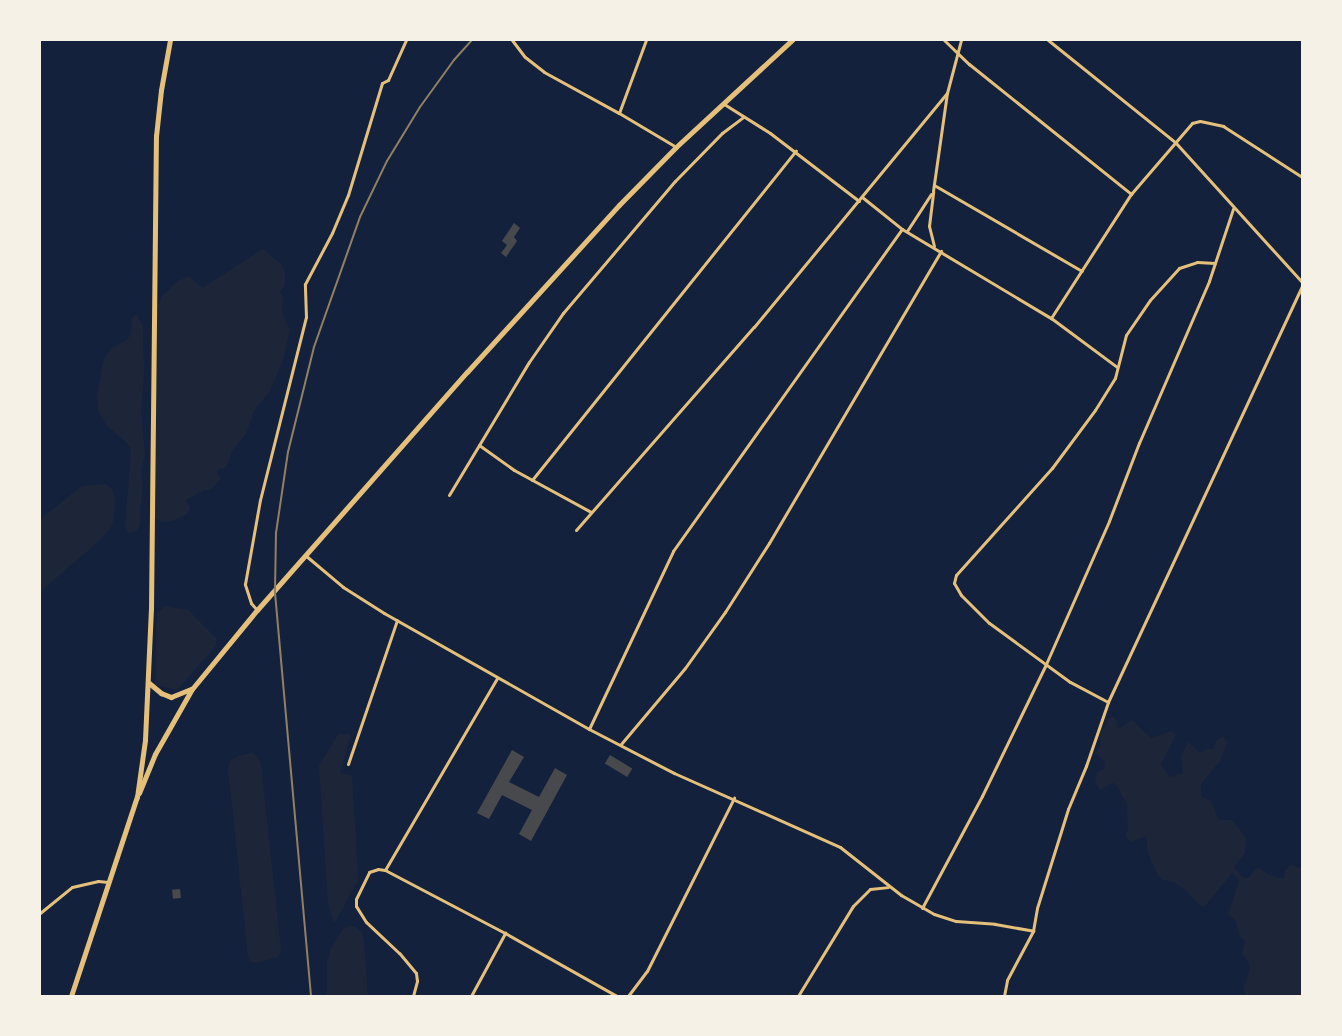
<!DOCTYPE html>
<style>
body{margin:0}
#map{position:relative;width:1342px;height:1036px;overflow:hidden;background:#14213d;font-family:Lora,serif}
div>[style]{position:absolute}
.green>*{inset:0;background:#1d2539}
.building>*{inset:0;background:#48494c;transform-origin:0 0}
.minor>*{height:3px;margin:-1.5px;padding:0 1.5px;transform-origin:1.5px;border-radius:1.5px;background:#e5c07b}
.secondary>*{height:5px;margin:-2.5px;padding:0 2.5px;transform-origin:2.5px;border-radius:2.5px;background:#e5c07b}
.primary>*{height:5px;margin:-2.5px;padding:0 2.5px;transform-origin:2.5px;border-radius:2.5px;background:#e5c07b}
.rail>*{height:2px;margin:-1px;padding:0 1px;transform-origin:1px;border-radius:1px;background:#918062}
span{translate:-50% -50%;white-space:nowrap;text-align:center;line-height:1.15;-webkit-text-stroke:5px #f6f1e7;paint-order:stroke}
.frame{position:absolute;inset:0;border:41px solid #f6f1e7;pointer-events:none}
</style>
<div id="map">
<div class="green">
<i style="clip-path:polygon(263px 249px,282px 265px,285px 274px,285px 284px,280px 292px,283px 298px,282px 306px,283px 316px,290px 329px,283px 361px,269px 392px,254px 411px,246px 434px,232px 451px,228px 463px,225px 468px,218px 469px,217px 473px,221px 478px,215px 485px,210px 490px,204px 490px,186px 500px,190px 509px,187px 514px,172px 521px,162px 522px,154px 518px,157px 307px,163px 295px,178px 281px,189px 276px,202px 288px)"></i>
<i style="clip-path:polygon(136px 314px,143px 326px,144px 376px,141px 410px,145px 455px,141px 472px,143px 487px,140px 511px,141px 521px,137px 531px,128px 533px,125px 528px,131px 449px,125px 441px,106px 425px,98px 411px,97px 395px,104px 359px,111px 348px,127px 340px,131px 333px,132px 318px)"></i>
<i style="clip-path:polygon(106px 484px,112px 489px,115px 501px,114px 519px,110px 529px,99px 541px,40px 592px,40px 519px,82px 486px)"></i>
<i style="clip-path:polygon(164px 606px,188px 610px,216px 638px,216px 646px,177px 690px,155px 685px,157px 614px)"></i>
<i style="clip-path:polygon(1112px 716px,1118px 721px,1117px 726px,1119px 728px,1132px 720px,1151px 738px,1171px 731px,1174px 733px,1176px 735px,1161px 765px,1170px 777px,1183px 773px,1181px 756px,1188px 742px,1201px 753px,1206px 749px,1213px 749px,1217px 740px,1223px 737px,1228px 742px,1220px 761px,1201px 784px,1201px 796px,1211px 801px,1219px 820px,1232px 820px,1246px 838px,1245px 853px,1234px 867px,1242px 877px,1249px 878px,1255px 869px,1259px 868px,1269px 875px,1284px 879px,1285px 871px,1291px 864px,1299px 868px,1302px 866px,1302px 996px,1245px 996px,1244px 987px,1250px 968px,1249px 963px,1242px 954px,1245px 941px,1239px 935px,1235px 920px,1228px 914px,1239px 881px,1232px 873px,1205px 906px,1199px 905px,1188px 892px,1174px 882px,1162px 880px,1157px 874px,1148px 853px,1146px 836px,1132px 842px,1128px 839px,1126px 835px,1128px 829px,1127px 805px,1117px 786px,1113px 783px,1100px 790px,1095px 782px,1097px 772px,1104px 769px,1105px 762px,1096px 753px,1101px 744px,1099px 733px,1106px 726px,1108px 719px)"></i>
<i style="clip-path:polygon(338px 734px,351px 734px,340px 773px,352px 776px,358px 872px,358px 880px,334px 924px,328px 903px,319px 766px)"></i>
<i style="clip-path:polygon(252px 753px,258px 757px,261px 764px,281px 951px,278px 957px,257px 963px,251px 962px,248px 956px,228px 769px,230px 761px,238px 756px)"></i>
<i style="clip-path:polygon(349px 926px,355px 927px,362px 932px,364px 940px,368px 996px,327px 996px,327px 963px,330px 950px,343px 929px)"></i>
</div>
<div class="building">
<i style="clip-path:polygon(514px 223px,520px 228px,514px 237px,517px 241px,506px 257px,501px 253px,507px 245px,502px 241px)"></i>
<i style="clip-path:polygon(512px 750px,524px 757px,509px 782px,539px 797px,555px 768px,567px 775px,531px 841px,519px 834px,532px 810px,502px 795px,489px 819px,477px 813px)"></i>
<i style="left:610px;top:755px;width:26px;height:10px;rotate:31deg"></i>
<i style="left:180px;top:889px;width:9px;height:8px;rotate:84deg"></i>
</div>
<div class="minor">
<i style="left:512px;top:40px;width:21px;rotate:53deg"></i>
<i style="left:525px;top:57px;width:24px;rotate:38deg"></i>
<i style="left:544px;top:72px;width:85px;rotate:28.7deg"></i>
<i style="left:619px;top:113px;width:78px;rotate:-69.7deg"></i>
<i style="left:944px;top:40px;width:35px;rotate:44deg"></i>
<i style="left:969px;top:64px;width:208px;rotate:38.7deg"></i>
<i style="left:1048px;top:40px;width:163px;rotate:38.8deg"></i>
<i style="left:1175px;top:142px;width:189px;rotate:47.8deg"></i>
<i style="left:724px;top:104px;width:54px;rotate:32.2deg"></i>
<i style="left:770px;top:133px;width:112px;rotate:37.4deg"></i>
<i style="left:619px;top:113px;width:66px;rotate:30.8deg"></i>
<i style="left:934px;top:185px;width:171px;rotate:30.2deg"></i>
<i style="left:862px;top:197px;width:51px;rotate:38.7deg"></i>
<i style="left:902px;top:229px;width:174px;rotate:30.9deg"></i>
<i style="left:1051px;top:318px;width:82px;rotate:36.6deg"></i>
<i style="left:907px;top:231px;width:44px;rotate:-57deg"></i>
<i style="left:934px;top:246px;width:21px;rotate:-104deg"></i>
<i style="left:929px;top:226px;width:35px;rotate:-83deg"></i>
<i style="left:933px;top:191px;width:99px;rotate:-81.9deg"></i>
<i style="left:947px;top:93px;width:55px;rotate:-75.2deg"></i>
<i style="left:1051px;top:318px;width:148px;rotate:-57.2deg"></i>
<i style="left:1131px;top:194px;width:94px;rotate:-49.3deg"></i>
<i style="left:1192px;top:123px;width:8px;rotate:-14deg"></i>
<i style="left:1200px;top:121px;width:24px;rotate:12deg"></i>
<i style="left:1223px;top:126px;width:94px;rotate:32.8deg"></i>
<i style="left:479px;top:445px;width:43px;rotate:35.5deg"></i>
<i style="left:514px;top:470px;width:88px;rotate:28.6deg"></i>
<i style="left:532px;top:480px;width:422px;rotate:-51.3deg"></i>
<i style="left:449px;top:495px;width:155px;rotate:-59deg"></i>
<i style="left:529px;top:362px;width:60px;rotate:-55.2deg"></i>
<i style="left:563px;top:313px;width:173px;rotate:-49.7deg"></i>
<i style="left:675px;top:181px;width:67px;rotate:-45.6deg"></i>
<i style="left:722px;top:133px;width:26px;rotate:-37deg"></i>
<i style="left:576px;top:530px;width:270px;rotate:-48.8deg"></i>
<i style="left:754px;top:327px;width:303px;rotate:-50.5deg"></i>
<i style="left:305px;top:555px;width:50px;rotate:40.1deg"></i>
<i style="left:343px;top:587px;width:49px;rotate:32.4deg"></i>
<i style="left:384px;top:613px;width:236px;rotate:29.5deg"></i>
<i style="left:589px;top:729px;width:96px;rotate:27.4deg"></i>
<i style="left:674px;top:773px;width:182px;rotate:24deg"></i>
<i style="left:840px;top:847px;width:78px;rotate:38.2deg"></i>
<i style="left:901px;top:895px;width:38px;rotate:30deg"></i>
<i style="left:934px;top:914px;width:23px;rotate:18deg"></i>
<i style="left:956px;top:921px;width:39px;rotate:4deg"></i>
<i style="left:995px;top:924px;width:39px;rotate:10deg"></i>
<i style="left:257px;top:610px;width:9px;rotate:-131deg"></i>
<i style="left:251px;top:603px;width:20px;rotate:-108deg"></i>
<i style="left:245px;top:584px;width:85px;rotate:-79.9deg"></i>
<i style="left:260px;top:500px;width:189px;rotate:-75.9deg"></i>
<i style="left:306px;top:317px;width:33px;rotate:-92deg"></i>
<i style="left:305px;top:284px;width:58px;rotate:-62.1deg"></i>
<i style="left:332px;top:233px;width:41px;rotate:-67.2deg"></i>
<i style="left:348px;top:195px;width:117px;rotate:-73.1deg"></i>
<i style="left:382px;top:83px;width:7px;rotate:-27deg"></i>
<i style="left:388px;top:80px;width:44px;rotate:-65.8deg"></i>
<i style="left:1108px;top:702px;width:43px;rotate:-152.2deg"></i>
<i style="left:1070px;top:682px;width:100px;rotate:-143.9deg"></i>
<i style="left:989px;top:623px;width:40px;rotate:-135deg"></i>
<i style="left:961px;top:595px;width:14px;rotate:-120deg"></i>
<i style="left:954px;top:583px;width:8px;rotate:-76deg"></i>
<i style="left:956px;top:575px;width:144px;rotate:-48.1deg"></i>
<i style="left:1052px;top:468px;width:72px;rotate:-53.4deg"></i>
<i style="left:1095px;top:410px;width:38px;rotate:-58deg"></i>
<i style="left:1115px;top:378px;width:44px;rotate:-75.7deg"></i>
<i style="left:1126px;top:335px;width:42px;rotate:-55.6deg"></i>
<i style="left:1150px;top:300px;width:43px;rotate:-47.8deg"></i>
<i style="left:1179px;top:268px;width:19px;rotate:-18deg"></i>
<i style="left:1197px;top:262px;width:18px;rotate:3deg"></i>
<i style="left:589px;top:729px;width:197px;rotate:-64.7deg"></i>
<i style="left:673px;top:551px;width:395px;rotate:-54.6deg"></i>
<i style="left:621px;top:744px;width:99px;rotate:-49.9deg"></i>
<i style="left:685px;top:668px;width:69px;rotate:-54.5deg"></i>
<i style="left:725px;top:612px;width:82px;rotate:-57.5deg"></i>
<i style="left:769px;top:543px;width:339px;rotate:-59.5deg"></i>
<i style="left:348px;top:764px;width:152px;rotate:-71.2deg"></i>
<i style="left:385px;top:870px;width:136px;rotate:27.7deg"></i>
<i style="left:505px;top:933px;width:129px;rotate:29.4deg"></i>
<i style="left:922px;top:908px;width:127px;rotate:-61.8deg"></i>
<i style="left:982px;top:796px;width:147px;rotate:-64.1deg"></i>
<i style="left:1046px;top:664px;width:156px;rotate:-66.2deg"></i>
<i style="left:1109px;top:521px;width:84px;rotate:-69deg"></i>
<i style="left:1139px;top:443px;width:176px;rotate:-66.6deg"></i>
<i style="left:1209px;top:281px;width:76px;rotate:-71.6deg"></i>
<i style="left:40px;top:913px;width:41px;rotate:-39.1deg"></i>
<i style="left:72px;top:887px;width:27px;rotate:-13deg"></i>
<i style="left:98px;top:881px;width:10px;rotate:6deg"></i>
<i style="left:413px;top:996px;width:16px;rotate:-75deg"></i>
<i style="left:417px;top:981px;width:8px;rotate:-97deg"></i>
<i style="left:416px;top:973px;width:26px;rotate:-130deg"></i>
<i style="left:399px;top:953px;width:45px;rotate:-136.8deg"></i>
<i style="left:366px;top:922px;width:19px;rotate:-122deg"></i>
<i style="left:356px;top:906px;width:7px;rotate:-90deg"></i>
<i style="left:356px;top:899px;width:30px;rotate:-64deg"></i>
<i style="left:369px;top:872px;width:9px;rotate:-18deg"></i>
<i style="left:378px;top:869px;width:7px;rotate:8deg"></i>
<i style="left:385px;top:870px;width:222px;rotate:-59.7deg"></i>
<i style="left:471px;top:996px;width:72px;rotate:-61.6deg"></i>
<i style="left:628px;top:996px;width:31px;rotate:-53deg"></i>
<i style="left:647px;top:971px;width:194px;rotate:-63.3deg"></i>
<i style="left:798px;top:996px;width:105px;rotate:-58.6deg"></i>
<i style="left:853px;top:906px;width:24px;rotate:-45deg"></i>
<i style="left:870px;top:889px;width:18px;rotate:-6deg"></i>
<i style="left:1004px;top:996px;width:16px;rotate:-79deg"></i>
<i style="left:1007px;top:980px;width:55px;rotate:-62deg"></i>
<i style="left:1033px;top:931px;width:23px;rotate:-80deg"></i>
<i style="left:1037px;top:908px;width:104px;rotate:-72.6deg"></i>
<i style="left:1068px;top:809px;width:47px;rotate:-67.3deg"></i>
<i style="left:1086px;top:766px;width:68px;rotate:-71deg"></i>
<i style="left:1108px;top:702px;width:459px;rotate:-65deg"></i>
</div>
<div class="secondary">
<i style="left:149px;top:683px;width:16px;rotate:40deg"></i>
<i style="left:161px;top:693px;width:11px;rotate:22deg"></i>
<i style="left:171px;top:697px;width:22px;rotate:-22deg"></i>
<i style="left:139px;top:793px;width:42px;rotate:-67.7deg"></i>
<i style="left:155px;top:754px;width:75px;rotate:-60.4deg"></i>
<i style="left:192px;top:689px;width:102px;rotate:-50.6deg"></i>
<i style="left:257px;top:610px;width:317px;rotate:-48.6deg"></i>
<i style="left:467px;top:372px;width:226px;rotate:-47.7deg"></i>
<i style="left:619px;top:205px;width:81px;rotate:-45.5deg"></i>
<i style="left:676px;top:147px;width:158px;rotate:-42.7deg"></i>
</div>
<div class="primary">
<i style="left:71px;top:996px;width:210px;rotate:-71.7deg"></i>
<i style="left:137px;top:797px;width:58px;rotate:-82deg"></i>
<i style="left:145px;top:740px;width:131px;rotate:-87.4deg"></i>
<i style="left:151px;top:609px;width:473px;rotate:-89.4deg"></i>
<i style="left:156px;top:136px;width:46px;rotate:-83.8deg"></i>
<i style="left:161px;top:90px;width:51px;rotate:-79.8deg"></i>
</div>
<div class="rail">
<i style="left:311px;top:996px;width:408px;rotate:-95.1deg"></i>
<i style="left:275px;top:590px;width:57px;rotate:-89deg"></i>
<i style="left:276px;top:533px;width:82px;rotate:-81.6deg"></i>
<i style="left:288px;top:452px;width:108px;rotate:-76.1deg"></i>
<i style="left:314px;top:347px;width:138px;rotate:-70.5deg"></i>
<i style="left:360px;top:217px;width:62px;rotate:-64.3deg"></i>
<i style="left:387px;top:161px;width:63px;rotate:-58.6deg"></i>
<i style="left:420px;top:107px;width:58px;rotate:-54.1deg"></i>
<i style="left:454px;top:60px;width:27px;rotate:-48deg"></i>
</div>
<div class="frame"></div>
</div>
